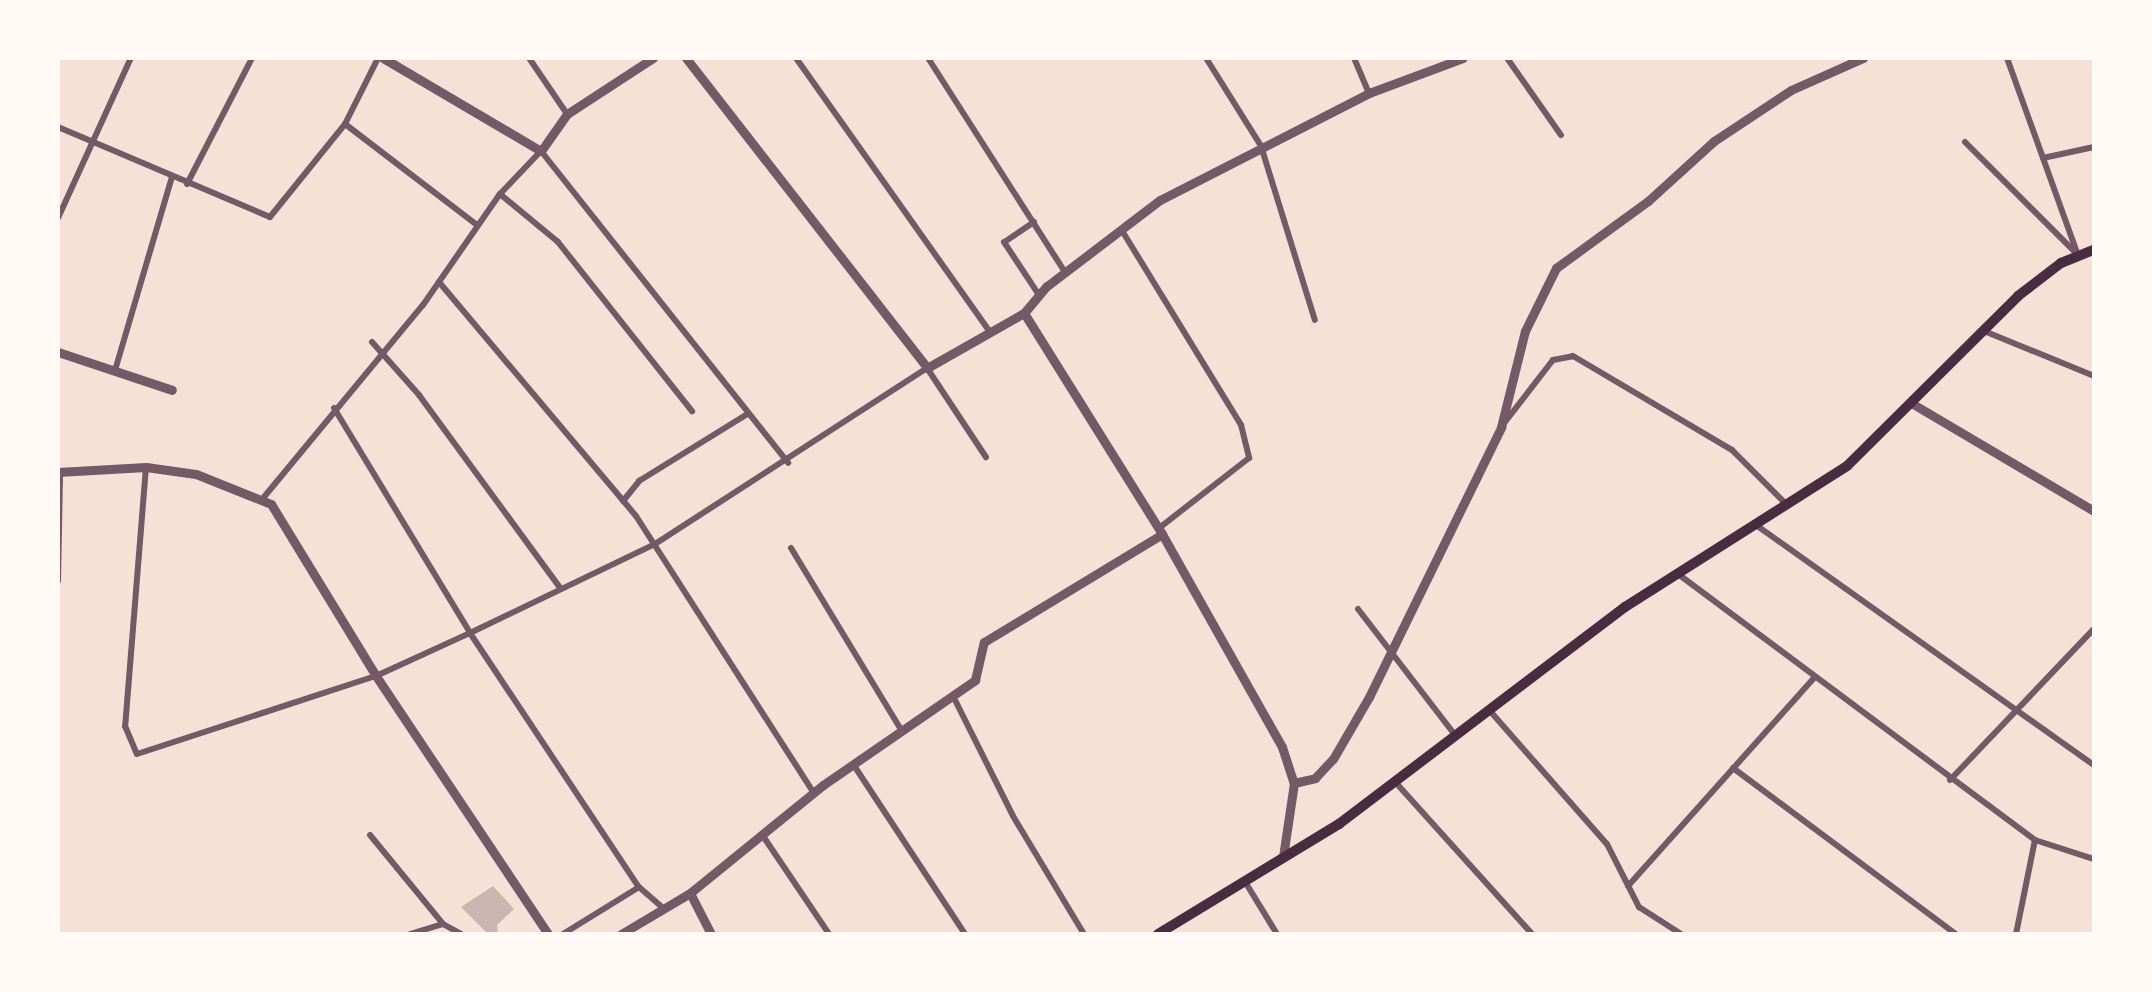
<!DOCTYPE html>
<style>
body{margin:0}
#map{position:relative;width:2152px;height:992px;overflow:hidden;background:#f7e1d7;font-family:Montserrat,sans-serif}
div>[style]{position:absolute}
.building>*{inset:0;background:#ccb4b1}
.minor>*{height:6px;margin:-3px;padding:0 3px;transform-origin:3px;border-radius:3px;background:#755966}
.tertiary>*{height:9px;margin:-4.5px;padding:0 4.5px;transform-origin:4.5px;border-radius:4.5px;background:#755966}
.secondary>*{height:10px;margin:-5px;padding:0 5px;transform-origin:5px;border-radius:5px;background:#4a2c40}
span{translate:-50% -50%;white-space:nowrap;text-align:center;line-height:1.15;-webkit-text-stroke:8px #fffaf5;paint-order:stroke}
.frame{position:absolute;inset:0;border:60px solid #fffaf5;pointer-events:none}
</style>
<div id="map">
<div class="building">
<i style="clip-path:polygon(493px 886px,514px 909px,497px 925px,498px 934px,488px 934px,461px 907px)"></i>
</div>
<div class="minor">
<i style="left:529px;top:58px;width:68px;rotate:55.8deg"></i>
<i style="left:796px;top:58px;width:336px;rotate:54.7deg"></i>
<i style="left:928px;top:58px;width:254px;rotate:57.4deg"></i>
<i style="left:1206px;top:58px;width:104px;rotate:58deg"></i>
<i style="left:1261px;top:146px;width:182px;rotate:72.8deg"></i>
<i style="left:1354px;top:58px;width:38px;rotate:67deg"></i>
<i style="left:1507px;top:58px;width:94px;rotate:55deg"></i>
<i style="left:2007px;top:58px;width:209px;rotate:70.2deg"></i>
<i style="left:345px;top:124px;width:166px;rotate:37.4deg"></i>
<i style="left:58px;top:127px;width:230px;rotate:23deg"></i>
<i style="left:270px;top:217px;width:119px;rotate:-51.1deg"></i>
<i style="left:345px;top:124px;width:74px;rotate:-63.4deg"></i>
<i style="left:1965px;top:142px;width:154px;rotate:45deg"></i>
<i style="left:2043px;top:158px;width:52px;rotate:-12.2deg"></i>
<i style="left:187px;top:184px;width:142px;rotate:-62.7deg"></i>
<i style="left:500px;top:194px;width:75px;rotate:39.6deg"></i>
<i style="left:558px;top:242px;width:216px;rotate:51.6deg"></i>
<i style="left:58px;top:218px;width:176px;rotate:-65.5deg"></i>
<i style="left:1034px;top:222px;width:36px;rotate:146deg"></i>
<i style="left:1004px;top:242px;width:64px;rotate:56.6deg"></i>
<i style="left:1121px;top:229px;width:230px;rotate:58.5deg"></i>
<i style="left:1241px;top:425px;width:34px;rotate:76deg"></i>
<i style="left:1249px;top:458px;width:114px;rotate:142.1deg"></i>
<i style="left:439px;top:282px;width:306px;rotate:49.9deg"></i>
<i style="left:636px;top:516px;width:329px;rotate:57.3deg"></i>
<i style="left:1984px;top:331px;width:119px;rotate:22.2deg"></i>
<i style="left:372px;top:342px;width:71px;rotate:48.4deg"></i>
<i style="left:419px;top:395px;width:239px;rotate:53.8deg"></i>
<i style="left:116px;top:367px;width:198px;rotate:-73.6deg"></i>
<i style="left:334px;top:408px;width:263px;rotate:58.8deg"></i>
<i style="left:470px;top:633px;width:205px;rotate:-25.7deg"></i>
<i style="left:655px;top:544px;width:324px;rotate:-32.9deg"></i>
<i style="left:927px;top:368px;width:107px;rotate:56.5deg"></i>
<i style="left:1505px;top:422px;width:78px;rotate:-52.3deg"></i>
<i style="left:1553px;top:360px;width:20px;rotate:-11deg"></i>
<i style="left:1573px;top:356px;width:185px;rotate:30.6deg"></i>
<i style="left:1732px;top:450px;width:78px;rotate:45deg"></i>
<i style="left:146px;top:467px;width:260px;rotate:94.6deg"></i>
<i style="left:125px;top:726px;width:30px;rotate:67deg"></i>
<i style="left:137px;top:754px;width:251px;rotate:-18.1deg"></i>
<i style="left:376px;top:676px;width:103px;rotate:-24.6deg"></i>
<i style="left:470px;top:633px;width:305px;rotate:56.4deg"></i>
<i style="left:639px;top:887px;width:33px;rotate:41deg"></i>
<i style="left:264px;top:497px;width:249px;rotate:-50.4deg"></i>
<i style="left:423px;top:305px;width:135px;rotate:-55.3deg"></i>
<i style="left:500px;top:194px;width:59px;rotate:-46.4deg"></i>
<i style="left:541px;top:151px;width:398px;rotate:51.6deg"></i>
<i style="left:623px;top:501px;width:26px;rotate:-51deg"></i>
<i style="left:639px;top:481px;width:126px;rotate:-31.7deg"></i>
<i style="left:1756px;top:525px;width:415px;rotate:35.4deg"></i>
<i style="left:791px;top:548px;width:214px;rotate:58.8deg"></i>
<i style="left:1678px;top:574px;width:445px;rotate:36.7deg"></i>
<i style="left:2035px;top:840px;width:62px;rotate:17.9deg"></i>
<i style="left:58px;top:581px;width:109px;rotate:-88.9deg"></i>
<i style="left:1358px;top:609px;width:159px;rotate:52.4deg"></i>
<i style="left:953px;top:696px;width:134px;rotate:63.4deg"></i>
<i style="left:1013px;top:816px;width:138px;rotate:59deg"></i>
<i style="left:1490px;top:711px;width:177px;rotate:48.7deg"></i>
<i style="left:1607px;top:844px;width:71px;rotate:63.1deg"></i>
<i style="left:1639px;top:907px;width:50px;rotate:32.7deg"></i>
<i style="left:853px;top:764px;width:204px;rotate:56.6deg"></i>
<i style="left:1733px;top:768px;width:278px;rotate:36.7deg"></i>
<i style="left:1950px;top:780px;width:209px;rotate:-46.4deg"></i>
<i style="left:1397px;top:784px;width:202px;rotate:48deg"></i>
<i style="left:370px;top:835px;width:115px;rotate:50.6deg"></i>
<i style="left:443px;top:924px;width:21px;rotate:29deg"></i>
<i style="left:763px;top:836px;width:118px;rotate:56deg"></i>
<i style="left:1244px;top:880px;width:63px;rotate:58.6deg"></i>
<i style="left:1628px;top:886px;width:279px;rotate:-48.2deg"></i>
<i style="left:410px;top:934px;width:34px;rotate:-17deg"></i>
<i style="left:563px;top:934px;width:89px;rotate:-31.7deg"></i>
<i style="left:2016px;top:934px;width:96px;rotate:-78.6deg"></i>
</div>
<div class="tertiary">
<i style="left:383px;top:58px;width:183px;rotate:30.5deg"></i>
<i style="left:541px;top:151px;width:45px;rotate:-54.9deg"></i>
<i style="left:567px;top:114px;width:103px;rotate:-33.1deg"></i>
<i style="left:686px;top:58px;width:393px;rotate:52.1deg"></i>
<i style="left:927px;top:368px;width:112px;rotate:-29.6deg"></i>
<i style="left:1024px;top:313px;width:261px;rotate:58deg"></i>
<i style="left:1162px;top:534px;width:244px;rotate:60.6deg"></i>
<i style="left:1282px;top:747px;width:38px;rotate:72deg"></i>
<i style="left:1294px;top:783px;width:75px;rotate:98.5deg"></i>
<i style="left:1024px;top:313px;width:35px;rotate:-50deg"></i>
<i style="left:1047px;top:286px;width:142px;rotate:-37.3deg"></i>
<i style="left:1160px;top:200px;width:235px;rotate:-27.1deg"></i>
<i style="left:1369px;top:93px;width:100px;rotate:-20.4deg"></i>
<i style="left:58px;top:352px;width:120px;rotate:18.4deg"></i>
<i style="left:1913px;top:404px;width:210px;rotate:30.6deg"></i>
<i style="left:58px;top:472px;width:88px;rotate:-3.3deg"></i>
<i style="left:146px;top:467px;width:50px;rotate:8deg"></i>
<i style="left:196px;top:474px;width:81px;rotate:21.8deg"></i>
<i style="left:271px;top:504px;width:202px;rotate:58.6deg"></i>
<i style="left:376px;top:676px;width:310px;rotate:56.3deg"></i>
<i style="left:1294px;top:783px;width:22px;rotate:-13deg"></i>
<i style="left:1315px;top:778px;width:26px;rotate:-47deg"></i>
<i style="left:1333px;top:759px;width:72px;rotate:-59.9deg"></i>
<i style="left:1369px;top:697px;width:301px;rotate:-63.9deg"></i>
<i style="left:1501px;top:427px;width:99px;rotate:-76deg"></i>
<i style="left:1525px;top:331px;width:70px;rotate:-63.8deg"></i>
<i style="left:1556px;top:268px;width:114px;rotate:-36.1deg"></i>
<i style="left:1648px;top:201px;width:89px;rotate:-42.3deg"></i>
<i style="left:1714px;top:141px;width:92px;rotate:-33.5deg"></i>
<i style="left:1791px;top:90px;width:79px;rotate:-24deg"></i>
<i style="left:690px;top:893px;width:171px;rotate:-39.1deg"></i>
<i style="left:823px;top:785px;width:185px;rotate:-34.6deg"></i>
<i style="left:975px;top:680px;width:39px;rotate:-77deg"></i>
<i style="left:984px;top:642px;width:208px;rotate:-31.2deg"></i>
<i style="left:621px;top:934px;width:80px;rotate:-30.7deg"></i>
<i style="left:690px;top:893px;width:46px;rotate:62.9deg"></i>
</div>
<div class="secondary">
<i style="left:1158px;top:934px;width:212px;rotate:-31.3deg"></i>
<i style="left:1339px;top:824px;width:359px;rotate:-37.2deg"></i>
<i style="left:1625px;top:607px;width:263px;rotate:-32.4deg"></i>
<i style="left:1847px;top:466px;width:241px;rotate:-44.8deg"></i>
<i style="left:2018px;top:296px;width:54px;rotate:-37.5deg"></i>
<i style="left:2061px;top:263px;width:35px;rotate:-22deg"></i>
</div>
<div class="frame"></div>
</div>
